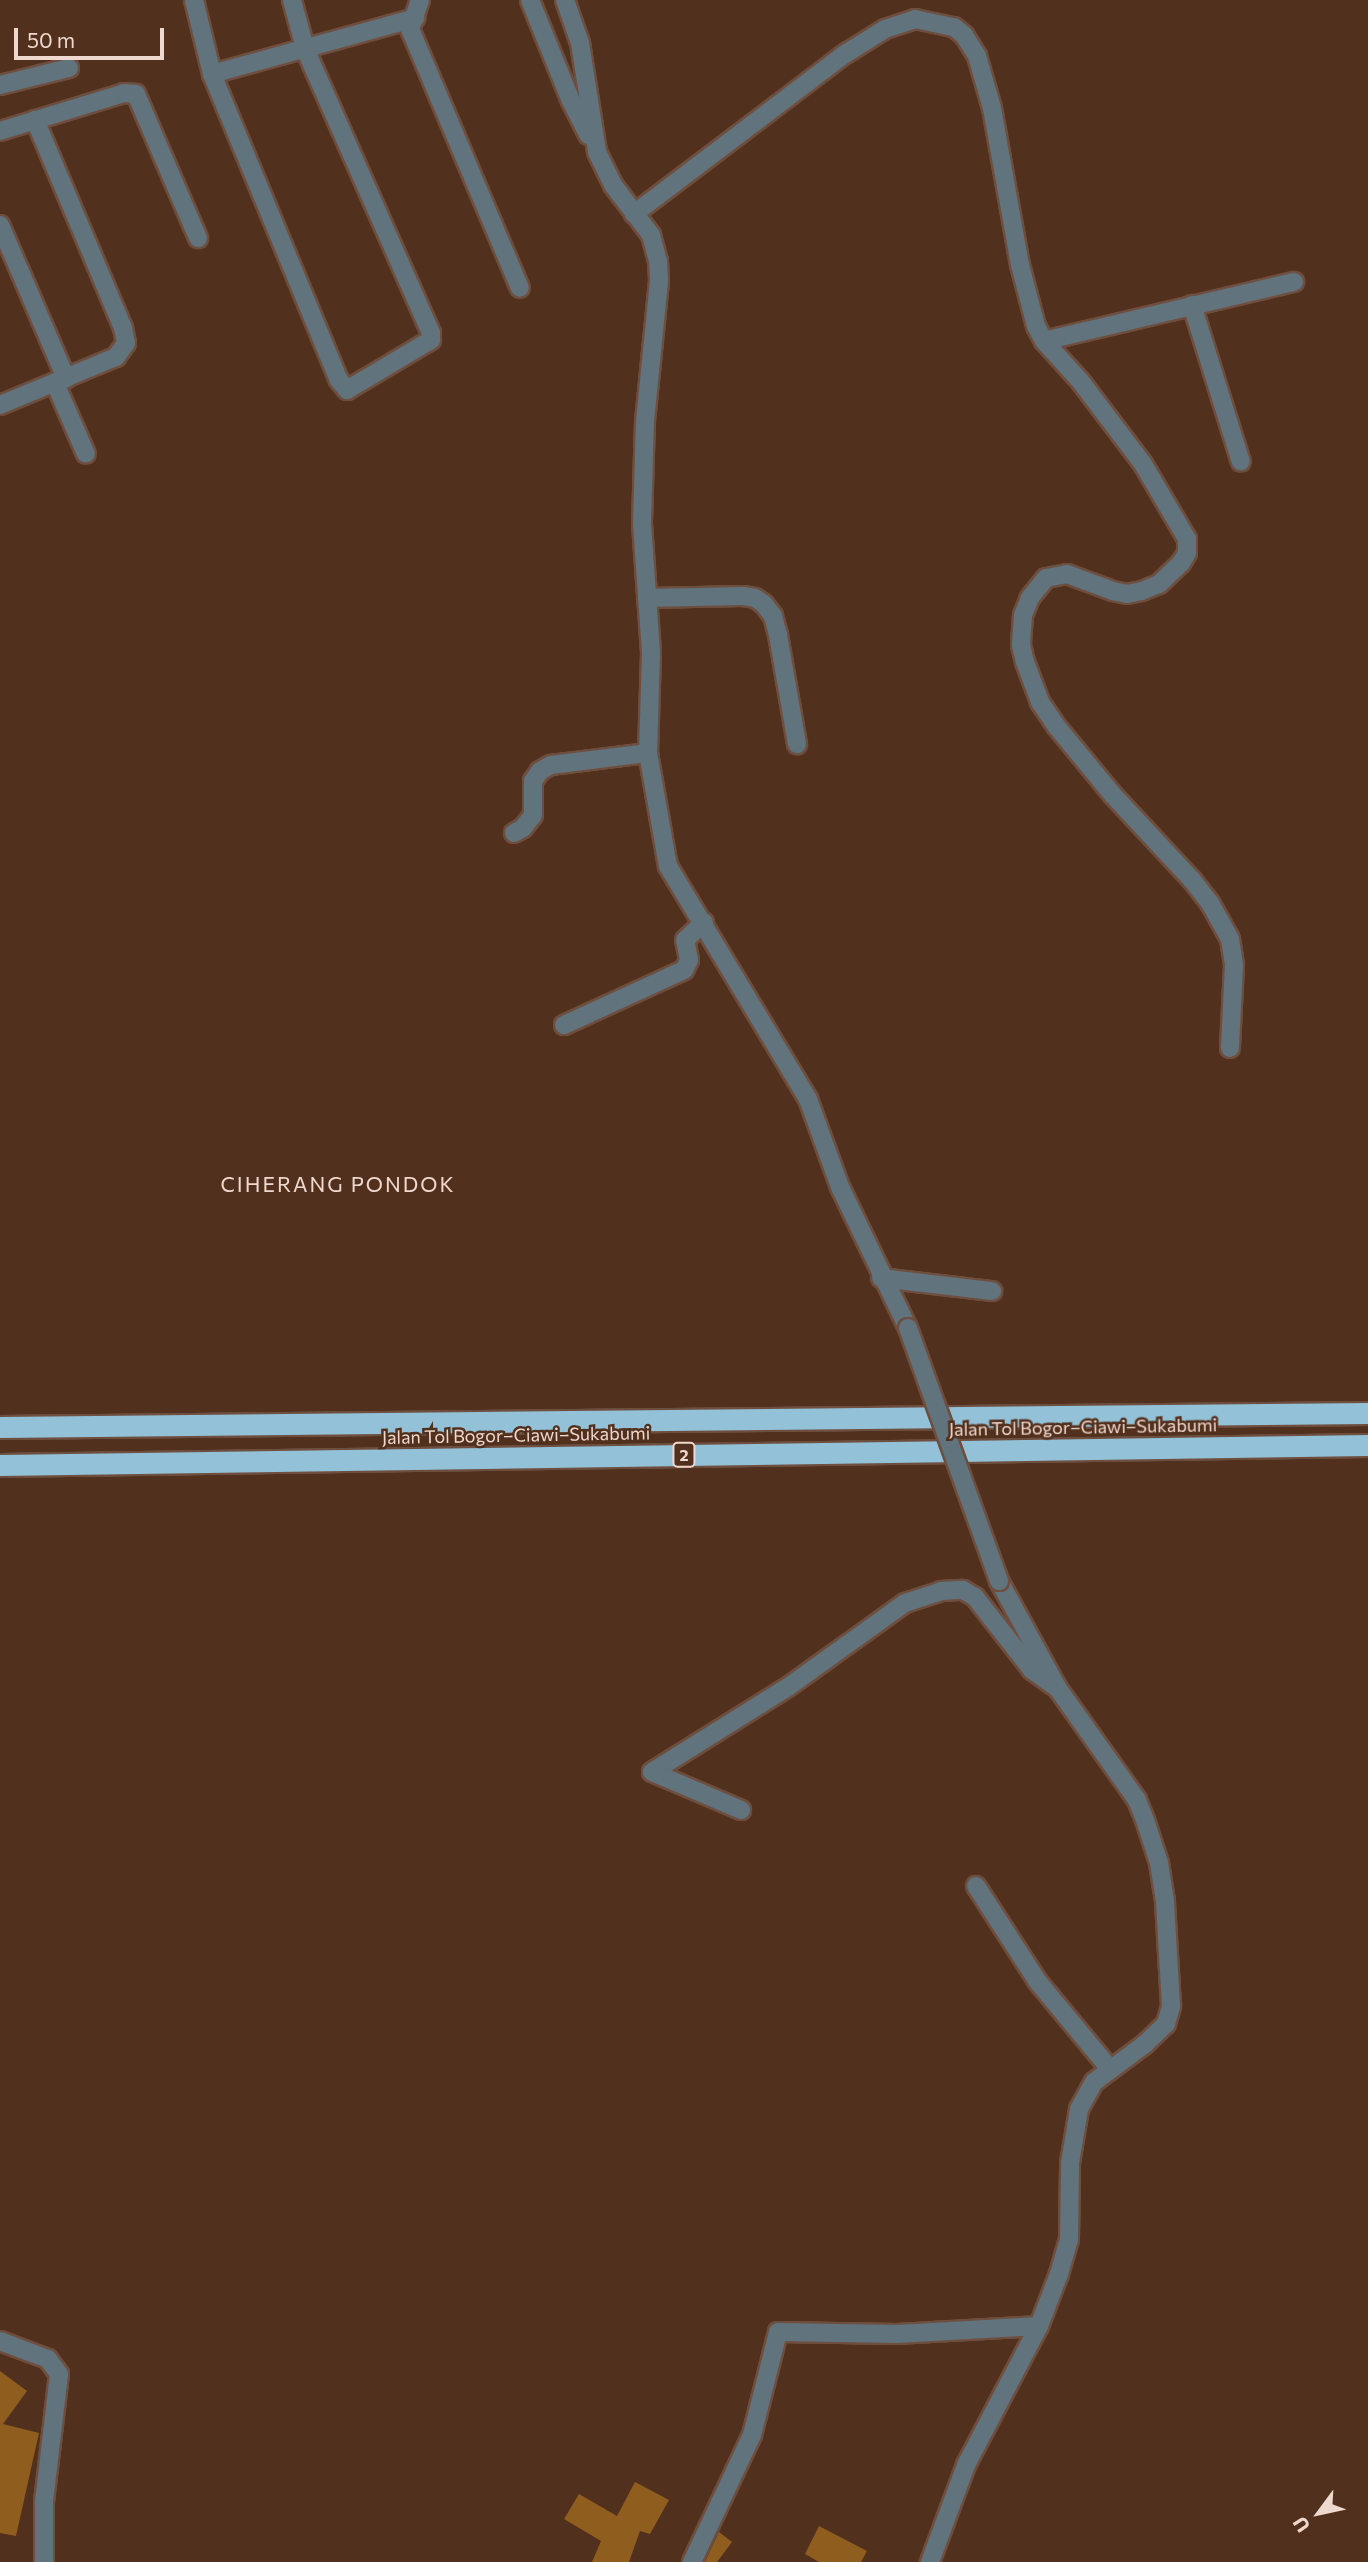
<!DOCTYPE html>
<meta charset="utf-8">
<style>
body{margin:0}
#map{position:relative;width:1368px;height:2562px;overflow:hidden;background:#52301e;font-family:Commissioner,sans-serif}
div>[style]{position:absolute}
.building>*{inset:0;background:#8f5d1e}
.roads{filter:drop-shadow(2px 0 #6e4e3e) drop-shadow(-2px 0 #6e4e3e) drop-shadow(0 2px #6e4e3e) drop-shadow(0 -2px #6e4e3e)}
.minor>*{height:18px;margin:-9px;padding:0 9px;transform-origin:9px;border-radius:9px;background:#61737c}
.highway>*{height:21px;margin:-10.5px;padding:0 10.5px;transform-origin:10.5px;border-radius:10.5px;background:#93c1d7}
.bridges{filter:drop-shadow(2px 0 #6e4e3e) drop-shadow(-2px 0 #6e4e3e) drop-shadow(0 2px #6e4e3e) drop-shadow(0 -2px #6e4e3e)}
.minor-bridge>*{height:18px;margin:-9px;padding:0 9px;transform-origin:9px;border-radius:9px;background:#61737c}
span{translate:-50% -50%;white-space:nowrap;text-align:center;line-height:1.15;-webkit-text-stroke:5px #52301e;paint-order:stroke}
.shield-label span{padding:2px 5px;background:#52301e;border:2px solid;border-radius:5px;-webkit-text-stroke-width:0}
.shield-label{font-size:16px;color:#efd8cd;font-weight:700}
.street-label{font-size:18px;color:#efd8cd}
.quarter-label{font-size:21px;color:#efd8cd;letter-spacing:2px}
.north{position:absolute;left:1284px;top:2478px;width:70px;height:70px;-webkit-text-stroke:5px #52301e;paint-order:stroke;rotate:237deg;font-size:19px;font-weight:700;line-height:28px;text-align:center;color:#efd8cd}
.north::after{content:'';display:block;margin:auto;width:24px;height:32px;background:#efd8cd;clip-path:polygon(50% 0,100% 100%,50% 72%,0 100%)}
.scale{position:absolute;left:14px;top:28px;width:150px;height:32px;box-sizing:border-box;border:4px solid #efd8cd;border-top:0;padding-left:9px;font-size:21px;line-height:24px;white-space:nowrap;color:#efd8cd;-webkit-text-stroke:5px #52301e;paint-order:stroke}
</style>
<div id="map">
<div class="building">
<i style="clip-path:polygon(0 2371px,27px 2391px,3px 2424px,39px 2433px,16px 2536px,0 2533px)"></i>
<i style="clip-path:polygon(635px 2482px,669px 2500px,650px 2534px,640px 2531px,629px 2562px,592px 2562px,601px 2541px,564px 2519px,579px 2494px,617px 2516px)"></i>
<i style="clip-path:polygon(819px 2526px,867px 2551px,861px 2562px,819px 2562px,805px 2554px)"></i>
<i style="clip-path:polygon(719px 2532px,732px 2542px,717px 2562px,705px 2562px)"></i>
</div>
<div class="roads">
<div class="minor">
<i style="left:194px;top:0;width:76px;rotate:76.3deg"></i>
<i style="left:212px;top:74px;width:331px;rotate:67.5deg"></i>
<i style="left:339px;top:380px;width:13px;rotate:51deg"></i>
<i style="left:347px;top:390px;width:98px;rotate:-30.8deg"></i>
<i style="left:431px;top:340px;width:7px;rotate:-90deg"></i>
<i style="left:431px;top:333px;width:312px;rotate:-113.9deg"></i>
<i style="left:305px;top:48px;width:50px;rotate:-105.2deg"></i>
<i style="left:420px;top:0;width:31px;rotate:109deg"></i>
<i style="left:410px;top:29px;width:281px;rotate:67deg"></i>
<i style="left:530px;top:0;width:109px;rotate:67.9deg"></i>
<i style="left:571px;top:101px;width:38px;rotate:63deg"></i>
<i style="left:565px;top:0;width:46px;rotate:70.8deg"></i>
<i style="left:580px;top:43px;width:110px;rotate:81.1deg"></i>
<i style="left:597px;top:152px;width:37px;rotate:64deg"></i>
<i style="left:613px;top:185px;width:63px;rotate:52.8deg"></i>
<i style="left:651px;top:235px;width:27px;rotate:75deg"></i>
<i style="left:658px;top:261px;width:20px;rotate:87deg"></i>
<i style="left:659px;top:281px;width:141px;rotate:95.7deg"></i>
<i style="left:645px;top:421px;width:103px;rotate:91.7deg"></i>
<i style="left:642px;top:524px;width:129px;rotate:86deg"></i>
<i style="left:651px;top:653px;width:100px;rotate:91.7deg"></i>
<i style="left:648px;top:753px;width:115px;rotate:80deg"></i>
<i style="left:668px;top:866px;width:272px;rotate:59deg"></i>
<i style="left:808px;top:1099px;width:94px;rotate:70deg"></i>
<i style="left:840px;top:1187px;width:157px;rotate:64.3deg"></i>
<i style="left:212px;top:74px;width:211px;rotate:-15.4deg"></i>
<i style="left:0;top:85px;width:71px;rotate:-13.8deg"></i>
<i style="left:0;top:131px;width:130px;rotate:-17deg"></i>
<i style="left:124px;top:93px;width:12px;rotate:5deg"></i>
<i style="left:136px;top:94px;width:157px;rotate:66.7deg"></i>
<i style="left:634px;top:214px;width:265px;rotate:-37.2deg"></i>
<i style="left:845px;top:54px;width:47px;rotate:-32deg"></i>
<i style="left:885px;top:29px;width:32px;rotate:-18deg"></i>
<i style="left:915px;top:19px;width:40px;rotate:12deg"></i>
<i style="left:954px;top:27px;width:13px;rotate:39deg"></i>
<i style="left:964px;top:35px;width:25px;rotate:58deg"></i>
<i style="left:977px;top:56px;width:54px;rotate:73.9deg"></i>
<i style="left:992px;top:108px;width:159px;rotate:79.9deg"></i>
<i style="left:1020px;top:265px;width:63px;rotate:75.3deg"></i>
<i style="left:1036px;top:326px;width:17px;rotate:62deg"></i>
<i style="left:1044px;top:341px;width:55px;rotate:47.9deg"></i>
<i style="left:1081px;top:382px;width:103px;rotate:52.9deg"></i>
<i style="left:1143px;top:464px;width:87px;rotate:59.6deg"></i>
<i style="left:1187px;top:539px;width:14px;rotate:90deg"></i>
<i style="left:1187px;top:553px;width:12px;rotate:121deg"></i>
<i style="left:1181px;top:563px;width:30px;rotate:136deg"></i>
<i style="left:1159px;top:584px;width:18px;rotate:158deg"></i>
<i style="left:1142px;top:591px;width:15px;rotate:169deg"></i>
<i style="left:1127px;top:594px;width:14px;rotate:-168deg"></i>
<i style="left:1113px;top:591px;width:49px;rotate:-159.7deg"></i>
<i style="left:1067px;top:574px;width:21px;rotate:169deg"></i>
<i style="left:1046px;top:578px;width:26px;rotate:129deg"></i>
<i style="left:1030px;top:598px;width:18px;rotate:112deg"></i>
<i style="left:1023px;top:615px;width:30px;rotate:94deg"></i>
<i style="left:1021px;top:645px;width:17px;rotate:77deg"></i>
<i style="left:1025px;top:662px;width:43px;rotate:69.4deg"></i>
<i style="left:1040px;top:702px;width:30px;rotate:56deg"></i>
<i style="left:1057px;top:727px;width:87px;rotate:50.6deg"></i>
<i style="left:1112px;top:794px;width:117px;rotate:47.1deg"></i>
<i style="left:1192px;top:880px;width:29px;rotate:52deg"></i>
<i style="left:1210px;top:903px;width:41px;rotate:60.9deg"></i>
<i style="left:1230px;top:939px;width:26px;rotate:81deg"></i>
<i style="left:1234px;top:965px;width:83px;rotate:92.8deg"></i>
<i style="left:0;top:225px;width:167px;rotate:66.7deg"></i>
<i style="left:1192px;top:305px;width:164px;rotate:72.7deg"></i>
<i style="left:1044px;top:341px;width:257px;rotate:-13.3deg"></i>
<i style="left:55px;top:383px;width:77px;rotate:66.4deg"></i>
<i style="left:0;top:405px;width:126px;rotate:-22.5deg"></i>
<i style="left:116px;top:357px;width:17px;rotate:-54deg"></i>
<i style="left:126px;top:343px;width:15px;rotate:-101deg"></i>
<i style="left:123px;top:328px;width:226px;rotate:-112.9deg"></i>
<i style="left:647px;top:598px;width:96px;rotate:-1.2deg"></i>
<i style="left:743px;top:596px;width:12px;rotate:9deg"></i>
<i style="left:755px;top:598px;width:11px;rotate:34deg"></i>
<i style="left:764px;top:604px;width:15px;rotate:53deg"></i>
<i style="left:773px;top:616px;width:20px;rotate:75deg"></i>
<i style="left:778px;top:635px;width:111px;rotate:80.1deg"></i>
<i style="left:514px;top:833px;width:10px;rotate:-29deg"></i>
<i style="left:523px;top:828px;width:16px;rotate:-52deg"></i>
<i style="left:533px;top:815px;width:34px;rotate:-90deg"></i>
<i style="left:533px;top:781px;width:12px;rotate:-55deg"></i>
<i style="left:540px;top:771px;width:13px;rotate:-29deg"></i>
<i style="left:551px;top:765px;width:98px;rotate:-7.1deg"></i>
<i style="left:564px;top:1025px;width:132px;rotate:-24.6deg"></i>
<i style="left:684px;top:970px;width:11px;rotate:-63deg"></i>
<i style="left:689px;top:960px;width:20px;rotate:-101deg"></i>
<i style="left:685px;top:940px;width:26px;rotate:-43deg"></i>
<i style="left:881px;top:1278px;width:112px;rotate:6.7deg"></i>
<i style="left:652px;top:1772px;width:160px;rotate:-32deg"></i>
<i style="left:788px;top:1687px;width:144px;rotate:-35.7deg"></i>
<i style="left:905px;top:1603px;width:38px;rotate:-18deg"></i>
<i style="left:941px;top:1591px;width:22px;rotate:-3deg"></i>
<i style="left:963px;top:1590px;width:14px;rotate:30deg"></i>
<i style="left:975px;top:1597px;width:93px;rotate:52deg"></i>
<i style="left:1032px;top:1670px;width:26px;rotate:36deg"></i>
<i style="left:652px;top:1772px;width:97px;rotate:23.1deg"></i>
<i style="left:976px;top:1886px;width:114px;rotate:57.1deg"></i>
<i style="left:1038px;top:1982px;width:113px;rotate:50.4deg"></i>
<i style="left:0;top:2341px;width:51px;rotate:20.6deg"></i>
<i style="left:48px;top:2359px;width:19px;rotate:54deg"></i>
<i style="left:59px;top:2374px;width:129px;rotate:96.7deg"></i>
<i style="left:44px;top:2502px;width:60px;rotate:90deg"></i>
<i style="left:692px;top:2562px;width:140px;rotate:-64.7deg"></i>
<i style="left:752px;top:2435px;width:106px;rotate:-75.8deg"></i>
<i style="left:778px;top:2332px;width:119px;rotate:1deg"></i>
<i style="left:897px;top:2334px;width:142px;rotate:-3.2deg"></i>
<i style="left:930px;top:2562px;width:103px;rotate:-69.6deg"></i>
<i style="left:966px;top:2465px;width:157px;rotate:-62.3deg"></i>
<i style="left:1039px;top:2326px;width:56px;rotate:-69deg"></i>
<i style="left:1059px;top:2274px;width:36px;rotate:-74deg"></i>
<i style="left:1069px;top:2239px;width:76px;rotate:-89.2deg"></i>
<i style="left:1070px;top:2163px;width:55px;rotate:-80.5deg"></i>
<i style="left:1079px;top:2109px;width:31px;rotate:-61deg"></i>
<i style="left:1094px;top:2082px;width:64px;rotate:-36.7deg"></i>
<i style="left:1145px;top:2044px;width:29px;rotate:-44deg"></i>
<i style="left:1166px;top:2024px;width:19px;rotate:-74deg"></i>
<i style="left:1171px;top:2006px;width:105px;rotate:-93.3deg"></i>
<i style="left:1165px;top:1901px;width:38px;rotate:-99deg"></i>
<i style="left:1159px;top:1863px;width:45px;rotate:-108deg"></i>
<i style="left:1145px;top:1820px;width:22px;rotate:-112deg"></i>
<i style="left:1137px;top:1800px;width:136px;rotate:-125.4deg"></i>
<i style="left:1058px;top:1689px;width:123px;rotate:-118.6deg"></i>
</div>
<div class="highway">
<i style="left:0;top:1427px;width:1368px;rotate:-0.59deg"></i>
<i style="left:0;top:1465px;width:1368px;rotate:-0.84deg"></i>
</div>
</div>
<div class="bridges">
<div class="minor-bridge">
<i style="left:908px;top:1328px;width:269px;rotate:70.2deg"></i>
</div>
</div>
<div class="shield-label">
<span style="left:684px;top:1455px">2</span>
</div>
<div class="street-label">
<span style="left:1083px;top:1427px;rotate:-1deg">Jalan Tol Bogor–Ciawi–Sukabumi</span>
<span style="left:516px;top:1435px;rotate:-1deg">Jalan Tol Bogor–Ciawi–Sukabumi</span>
</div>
<div class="quarter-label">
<span style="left:338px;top:1184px">CIHERANG PONDOK</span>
</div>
<div class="north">U</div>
<div class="scale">50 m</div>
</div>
